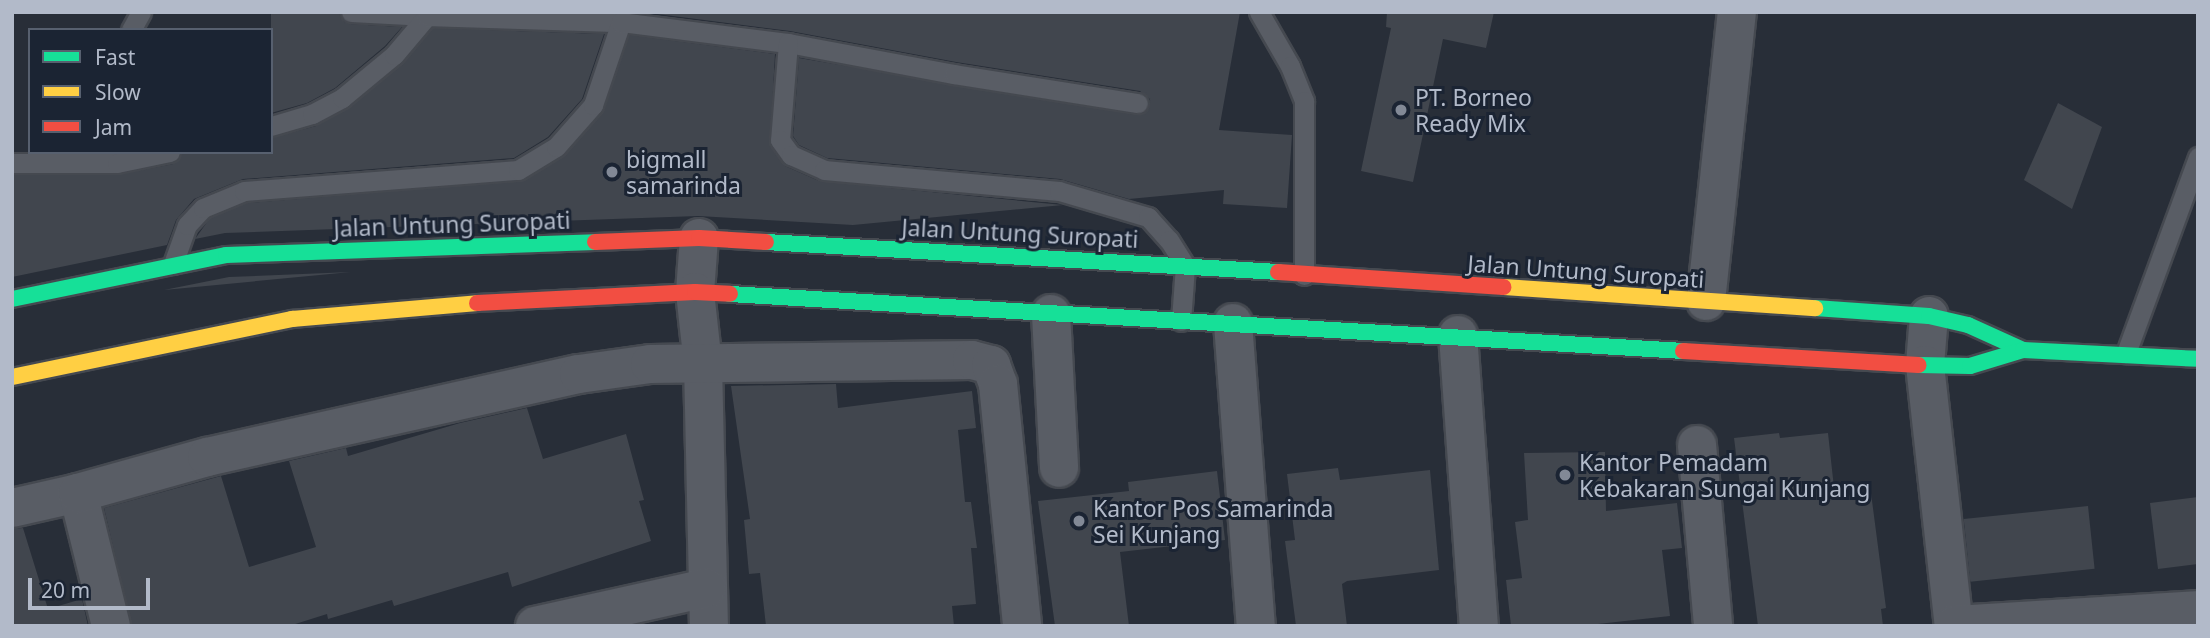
<!DOCTYPE html>
<style>
body{margin:0}
#map{position:relative;width:2210px;height:638px;overflow:hidden;background:#282e38;font-family:"Noto Sans",sans-serif}
div>[style]{position:absolute}
.building>*{inset:0;background:#41464e;transform-origin:0 0}
.roads{filter:drop-shadow(2px 0 #454950) drop-shadow(-2px 0 #454950) drop-shadow(0 2px #454950) drop-shadow(0 -2px #454950)}
.lane>*{height:19px;margin:-9.5px;padding:0 9.5px;transform-origin:9.5px;border-radius:9.5px;background:#595d65}
.street>*{height:38px;margin:-19px;padding:0 19px;transform-origin:19px;border-radius:19px;background:#595d65}
.fast>*{height:16px;margin:-8px;padding:0 8px;transform-origin:8px;border-radius:8px;background:#16e098}
.slow>*{height:16px;margin:-8px;padding:0 8px;transform-origin:8px;border-radius:8px;background:#ffcf43}
.jam>*{height:16px;margin:-8px;padding:0 8px;transform-origin:8px;border-radius:8px;background:#f24e42}
.dots>*{width:19px;height:19px;translate:-50% -50%;box-sizing:border-box;border:4px solid #1b2433;border-radius:50%}
span{translate:-50% -50%;white-space:nowrap;text-align:center;line-height:1.15;-webkit-text-stroke:6px #1b2433;paint-order:stroke}
.poi-label{font-size:23px;color:#b2bac9}
.left{translate:0 -50%;text-align:left}
.street-label{font-size:23px;color:#b2bac9}
.frame{position:absolute;inset:0;border:14px solid #b2bac9;pointer-events:none}
.legend{position:absolute;left:28px;top:28px;width:245px;height:126px;box-sizing:border-box;background:#1b2433;border:2px solid #57606f;margin:0;padding:9px 12px;list-style:none;font-size:21px;color:#b2bac9}
.legend li{display:flex;align-items:center;gap:14px;height:35px}
.legend b{width:35px;border:2px solid #57606f}
.scale{position:absolute;left:28px;top:578px;width:122px;height:32px;box-sizing:border-box;border:4px solid #b2bac9;border-top:0;padding-left:9px;font-size:21px;line-height:24px;white-space:nowrap;color:#b2bac9;-webkit-text-stroke:5px #1b2433;paint-order:stroke}
</style>
<div id="map">
<div class="building">
<i style="clip-path:polygon(271px 12px,339px 12px,344px 22px,350px 24px,402px 27px,385px 46px,335px 88px,307px 103px,271px 113px)"></i>
<i style="clip-path:polygon(642px 12px,1240px 12px,1219px 130px,1292px 135px,1287px 208px,1223px 204px,1224px 190px,1129px 199px,1060px 179px,827px 158px,799px 145px,793px 136px,799px 58px,1136px 115px,1147px 111px,1150px 99px,1140px 91px,956px 62px,790px 31px)"></i>
<i style="clip-path:polygon(1387px 12px,1494px 12px,1486px 48px,1443px 39px,1413px 182px,1361px 171px,1391px 28px,1386px 27px)"></i>
<i style="clip-path:polygon(433px 28px,604px 34px,582px 99px,548px 137px,514px 158px,243px 179px,194px 199px,176px 220px,167px 245px,12px 277px,12px 175px,117px 175px,173px 164px,182px 152px,271px 152px,271px 138px,316px 126px,350px 107px,402px 64px)"></i>
<i style="clip-path:polygon(629px 35px,775px 54px,770px 146px,785px 166px,819px 181px,1063px 205px,853px 225px,698px 216px,225px 233px,195px 239px,210px 218px,247px 203px,524px 181px,565px 155px,602px 113px)"></i>
<i style="clip-path:polygon(2058px 103px,2102px 127px,2072px 209px,2024px 180px)"></i>
<i style="clip-path:polygon(351px 272px,164px 290px,229px 277px)"></i>
<i style="clip-path:polygon(836px 384px,838px 408px,972px 391px,976px 428px,958px 430px,965px 502px,971px 502px,977px 548px,971px 548px,976px 604px,952px 606px,954px 626px,766px 626px,760px 573px,749px 574px,744px 520px,750px 519px,731px 386px)"></i>
<i style="clip-path:polygon(527px 408px,543px 459px,626px 434px,644px 500px,639px 501px,651px 541px,512px 587px,508px 572px,394px 606px,392px 600px,328px 619px,327px 614px,289px 626px,132px 626px,104px 508px,221px 476px,249px 567px,316px 547px,289px 461px,346px 448px,348px 456px,460px 423px)"></i>
<i style="clip-path:polygon(1779px 433px,1780px 438px,1828px 433px,1835px 497px,1871px 493px,1886px 608px,1881px 609px,1883px 626px,1758px 626px,1734px 438px)"></i>
<i style="clip-path:polygon(1605px 452px,1606px 511px,1677px 503px,1682px 548px,1662px 550px,1670px 616px,1580px 626px,1511px 626px,1506px 580px,1522px 578px,1515px 522px,1528px 520px,1524px 453px)"></i>
<i style="clip-path:polygon(1338px 468px,1340px 480px,1430px 470px,1439px 570px,1347px 581px,1342px 584px,1347px 626px,1296px 626px,1285px 541px,1295px 540px,1287px 474px)"></i>
<i style="clip-path:polygon(1217px 471px,1225px 540px,1120px 552px,1129px 626px,1055px 626px,1038px 501px,1129px 491px,1128px 482px)"></i>
<i style="clip-path:polygon(2198px 497px,2198px 564px,2158px 569px,2150px 503px)"></i>
<i style="left:2088px;top:506px;width:63px;height:125px;rotate:84deg"></i>
<i style="clip-path:polygon(23px 528px,48px 609px,82px 599px,88px 626px,12px 626px,12px 529px)"></i>
</div>
<div class="roads">
<div class="lane">
<i style="left:351px;top:12px;width:76px;rotate:3deg"></i>
<i style="left:1259px;top:12px;width:62px;rotate:60.1deg"></i>
<i style="left:1290px;top:66px;width:38px;rotate:68deg"></i>
<i style="left:1304px;top:101px;width:174px;rotate:90deg"></i>
<i style="left:131px;top:30px;width:21px;rotate:-61deg"></i>
<i style="left:788px;top:43px;width:169px;rotate:10.6deg"></i>
<i style="left:954px;top:74px;width:186px;rotate:9deg"></i>
<i style="left:271px;top:126px;width:43px;rotate:-16.3deg"></i>
<i style="left:312px;top:114px;width:34px;rotate:-28deg"></i>
<i style="left:342px;top:98px;width:67px;rotate:-39.6deg"></i>
<i style="left:394px;top:55px;width:51px;rotate:-49.8deg"></i>
<i style="left:427px;top:16px;width:194px;rotate:1.8deg"></i>
<i style="left:12px;top:163px;width:105px"></i>
<i style="left:117px;top:163px;width:54px;rotate:-11.7deg"></i>
<i style="left:173px;top:264px;width:41px;rotate:-70.3deg"></i>
<i style="left:187px;top:225px;width:23px;rotate:-47deg"></i>
<i style="left:203px;top:208px;width:44px;rotate:-22.5deg"></i>
<i style="left:244px;top:191px;width:275px;rotate:-4.4deg"></i>
<i style="left:518px;top:170px;width:44px;rotate:-31.2deg"></i>
<i style="left:556px;top:147px;width:56px;rotate:-48.6deg"></i>
<i style="left:593px;top:105px;width:88px;rotate:-71.4deg"></i>
<i style="left:621px;top:22px;width:168px;rotate:7.2deg"></i>
<i style="left:788px;top:43px;width:97px;rotate:94.7deg"></i>
<i style="left:780px;top:140px;width:19px;rotate:54deg"></i>
<i style="left:791px;top:155px;width:36px;rotate:24deg"></i>
<i style="left:824px;top:170px;width:236px;rotate:5.1deg"></i>
<i style="left:1059px;top:191px;width:93px;rotate:16.3deg"></i>
<i style="left:1148px;top:217px;width:31px;rotate:48deg"></i>
<i style="left:1169px;top:240px;width:31px;rotate:58deg"></i>
<i style="left:1185px;top:266px;width:55px;rotate:94.2deg"></i>
<i style="left:2126px;top:353px;width:209px;rotate:-69.8deg"></i>
</div>
<div class="street">
<i style="left:699px;top:238px;width:54px;rotate:94.2deg"></i>
<i style="left:695px;top:292px;width:72px;rotate:83.7deg"></i>
<i style="left:703px;top:364px;width:262px;rotate:88.7deg"></i>
<i style="left:1706px;top:301px;width:291px;rotate:-83.9deg"></i>
<i style="left:1051px;top:314px;width:154px;rotate:87deg"></i>
<i style="left:1929px;top:316px;width:49px;rotate:94.7deg"></i>
<i style="left:1925px;top:365px;width:263px;rotate:83.7deg"></i>
<i style="left:1233px;top:323px;width:304px;rotate:85.7deg"></i>
<i style="left:1458px;top:335px;width:292px;rotate:85.9deg"></i>
<i style="left:1697px;top:445px;width:182px;rotate:84.9deg"></i>
<i style="left:12px;top:508px;width:68px;rotate:-12.8deg"></i>
<i style="left:1954px;top:625px;width:244px;rotate:-3.5deg"></i>
<i style="left:111px;top:626px;width:137px;rotate:-103.9deg"></i>
<i style="left:78px;top:493px;width:134px;rotate:-15.6deg"></i>
<i style="left:207px;top:457px;width:381px;rotate:-12.6deg"></i>
<i style="left:579px;top:374px;width:72px;rotate:-8deg"></i>
<i style="left:650px;top:364px;width:322px;rotate:-0.7deg"></i>
<i style="left:972px;top:360px;width:20px;rotate:15deg"></i>
<i style="left:991px;top:365px;width:20px;rotate:70deg"></i>
<i style="left:998px;top:384px;width:243px;rotate:84.3deg"></i>
<i style="left:535px;top:626px;width:176px;rotate:-12.5deg"></i>
</div>
<div class="fast">
<i style="left:766px;top:242px;width:513px;rotate:3.35deg"></i>
<i style="left:730px;top:294px;width:955px;rotate:3.42deg"></i>
<i style="left:12px;top:299px;width:218px;rotate:-11.6deg"></i>
<i style="left:226px;top:255px;width:369px;rotate:-2deg"></i>
<i style="left:1815px;top:308px;width:114px;rotate:4deg"></i>
<i style="left:1929px;top:316px;width:40px;rotate:13deg"></i>
<i style="left:1968px;top:325px;width:60px;rotate:24.4deg"></i>
<i style="left:1919px;top:365px;width:51px;rotate:1.1deg"></i>
<i style="left:1970px;top:366px;width:55px;rotate:-16.8deg"></i>
<i style="left:2023px;top:350px;width:175px;rotate:2.9deg"></i>
</div>
<div class="slow">
<i style="left:1504px;top:287px;width:312px;rotate:3.9deg"></i>
<i style="left:12px;top:377px;width:286px;rotate:-11.7deg"></i>
<i style="left:292px;top:319px;width:186px;rotate:-4.9deg"></i>
</div>
<div class="jam">
<i style="left:595px;top:242px;width:104px;rotate:-2.2deg"></i>
<i style="left:699px;top:238px;width:67px;rotate:3.4deg"></i>
<i style="left:1278px;top:272px;width:226px;rotate:3.8deg"></i>
<i style="left:477px;top:303px;width:218px;rotate:-2.9deg"></i>
<i style="left:695px;top:292px;width:35px;rotate:3deg"></i>
<i style="left:1683px;top:351px;width:236px;rotate:3.4deg"></i>
</div>
</div>
<div class="dots">
<i style="left:1401px;top:110px;background:#828996"></i>
<i style="left:612px;top:172px;background:#828996"></i>
<i style="left:1565px;top:475px;background:#828996"></i>
<i style="left:1079px;top:521px;background:#828996"></i>
</div>
<div class="poi-label">
<span class="left" style="left:1415px;top:110px">PT. Borneo<br>Ready Mix</span>
<span class="left" style="left:626px;top:172px">bigmall<br>samarinda</span>
<span class="left" style="left:1579px;top:475px">Kantor Pemadam<br>Kebakaran Sungai Kunjang</span>
<span class="left" style="left:1093px;top:521px">Kantor Pos Samarinda<br>Sei Kunjang</span>
</div>
<div class="street-label">
<span style="left:452px;top:224px;rotate:-2deg">Jalan Untung Suropati</span>
<span style="left:1020px;top:233px;rotate:3deg">Jalan Untung Suropati</span>
<span style="left:1586px;top:271px;rotate:4deg">Jalan Untung Suropati</span>
</div>
<div class="frame"></div>
<ul class="legend">
<li><b style="height:9px;background:#16e098"></b>Fast</li>
<li><b style="height:9px;background:#ffcf43"></b>Slow</li>
<li><b style="height:9px;background:#f24e42"></b>Jam</li>
</ul>
<div class="scale">20 m</div>
</div>
